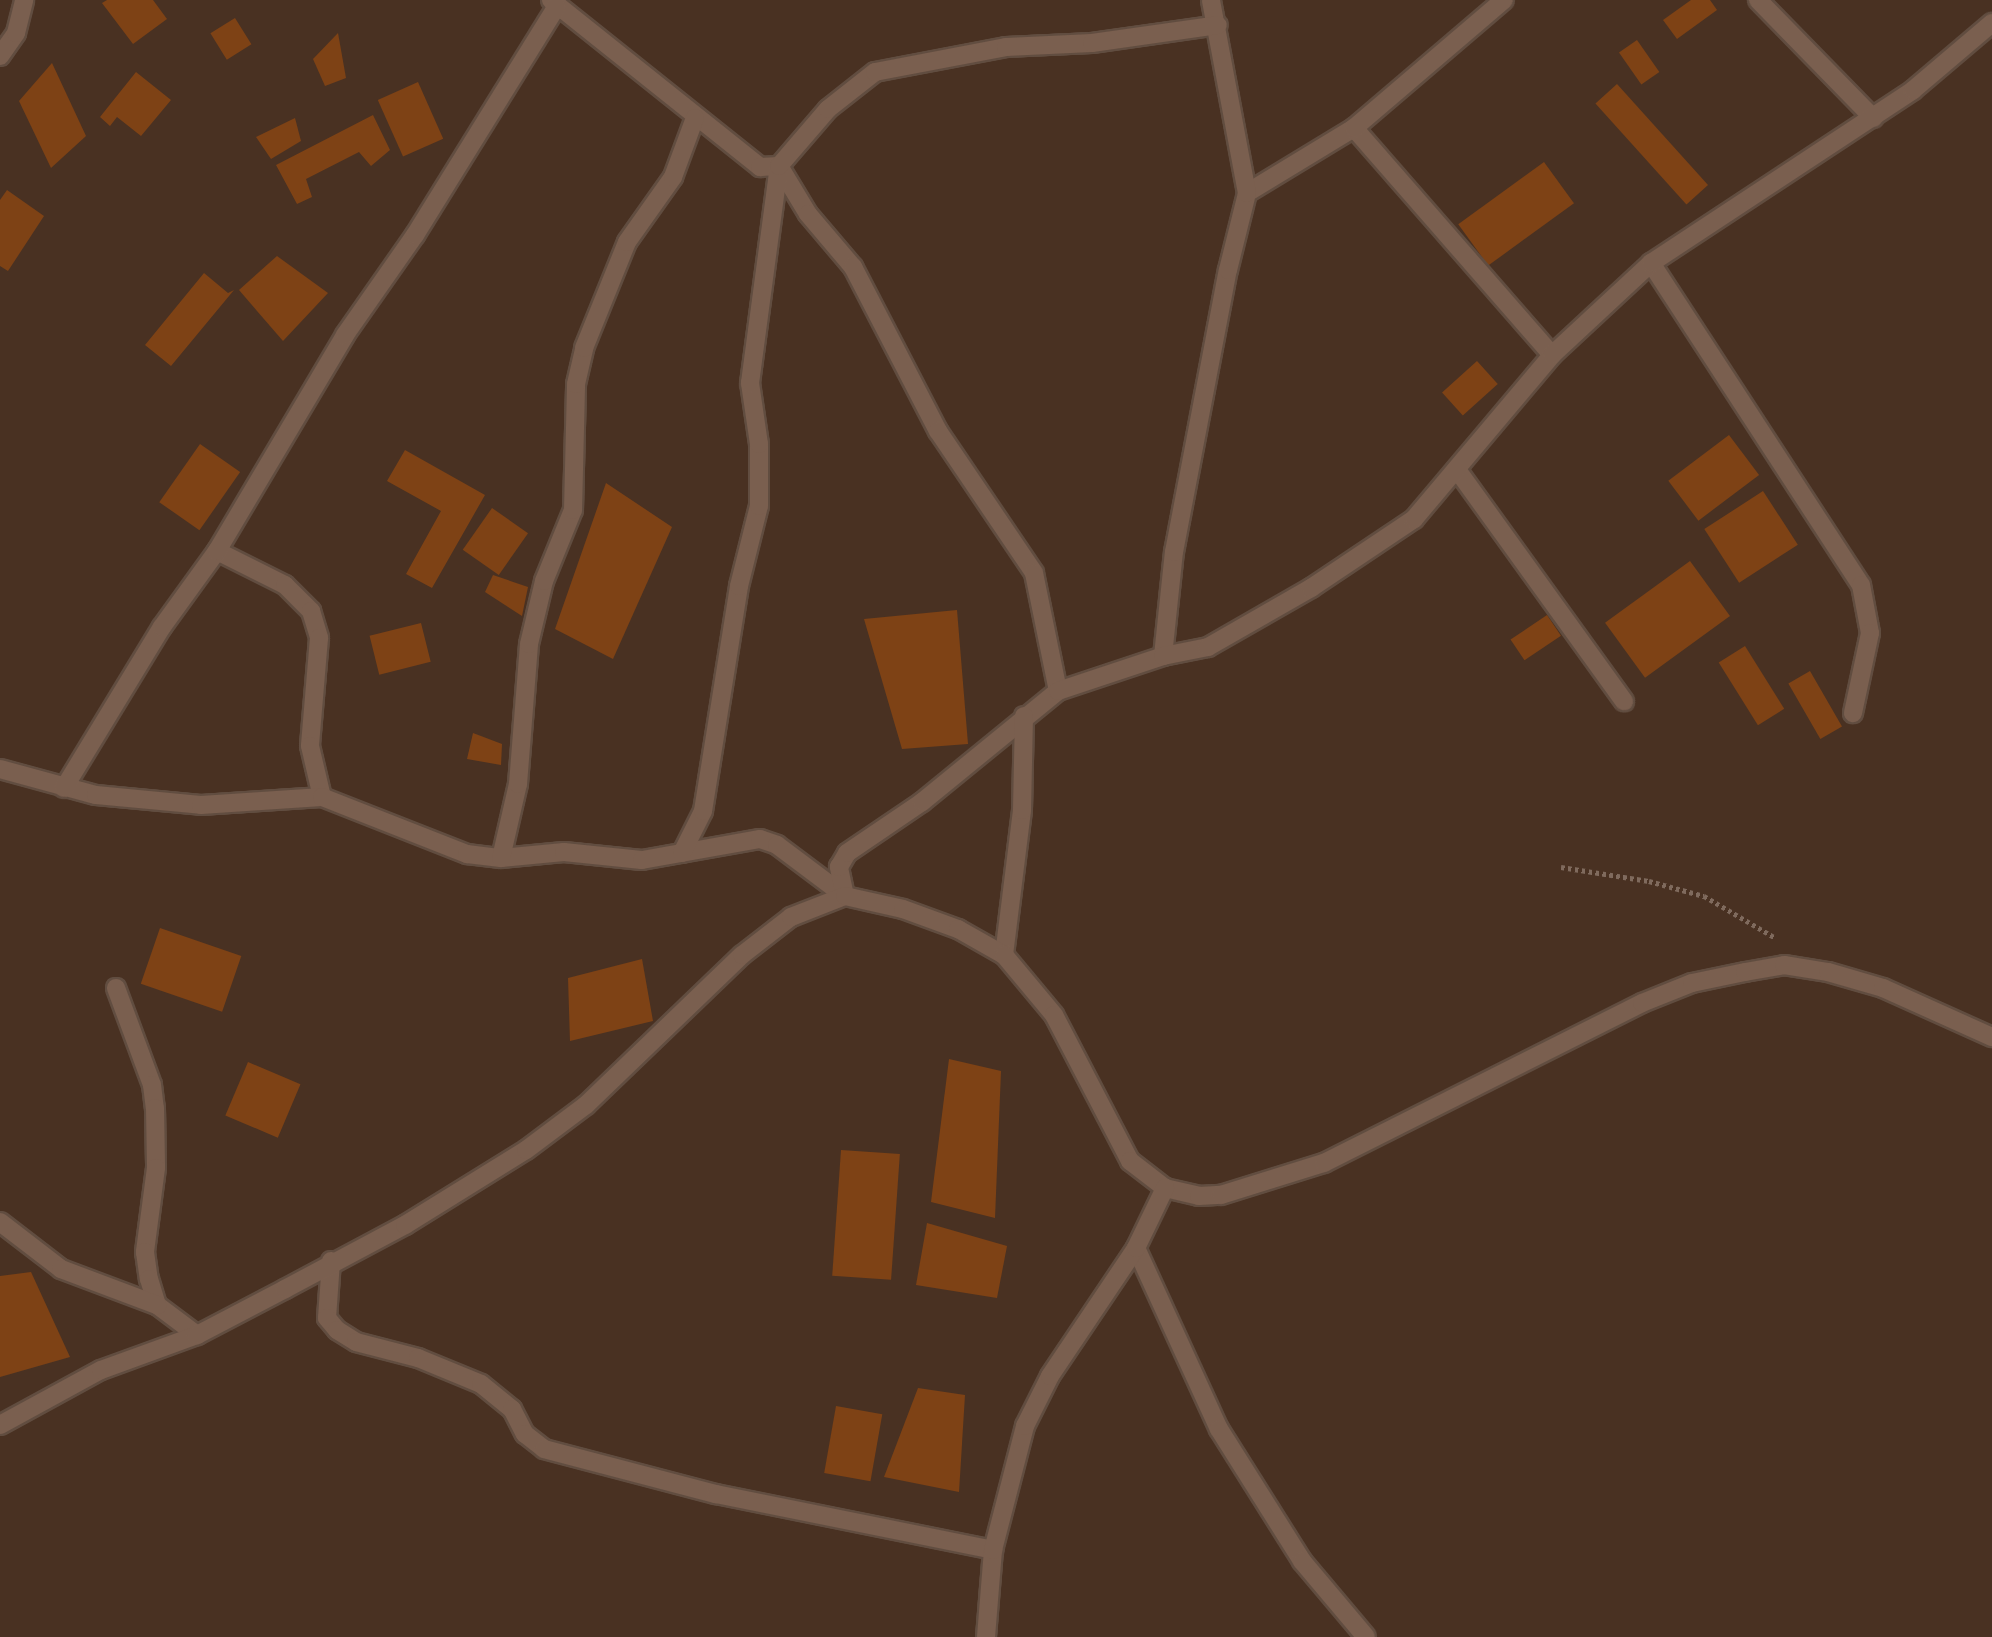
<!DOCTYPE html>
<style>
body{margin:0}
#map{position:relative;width:1992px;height:1637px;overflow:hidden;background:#493122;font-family:"Playfair Display",serif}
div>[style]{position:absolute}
.building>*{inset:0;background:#7e4215;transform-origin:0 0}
.path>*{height:4.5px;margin-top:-2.25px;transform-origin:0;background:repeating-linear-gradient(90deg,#7f6a5d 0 3.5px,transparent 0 7px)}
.roads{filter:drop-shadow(2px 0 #614d40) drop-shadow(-2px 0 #614d40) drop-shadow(0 2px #614d40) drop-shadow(0 -2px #614d40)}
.minor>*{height:18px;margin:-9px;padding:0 9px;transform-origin:9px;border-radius:9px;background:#7a5f4f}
span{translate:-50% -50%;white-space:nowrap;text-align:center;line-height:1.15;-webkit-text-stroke:5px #271c15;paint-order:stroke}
</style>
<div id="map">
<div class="building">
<i style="clip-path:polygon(107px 0,153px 0,167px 19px,133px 44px,102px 3px)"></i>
<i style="clip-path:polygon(1691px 0,1710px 0,1717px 10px,1677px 39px,1663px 20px)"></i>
<i style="left:235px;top:18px;width:31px;height:29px;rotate:58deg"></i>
<i style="clip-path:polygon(338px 33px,346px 78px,325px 86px,313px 59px)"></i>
<i style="left:1637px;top:40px;width:39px;height:22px;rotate:55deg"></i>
<i style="clip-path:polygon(52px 63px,86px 136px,51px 168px,19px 101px)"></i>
<i style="clip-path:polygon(136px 72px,171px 100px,141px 136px,117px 117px,110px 126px,100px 117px)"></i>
<i style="left:418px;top:82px;width:62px;height:44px;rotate:66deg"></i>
<i style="left:1617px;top:84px;width:136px;height:29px;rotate:48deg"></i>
<i style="clip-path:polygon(373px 115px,390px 150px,371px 166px,359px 152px,306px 179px,312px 197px,297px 204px,276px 165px)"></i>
<i style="clip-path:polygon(295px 118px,301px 141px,271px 159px,256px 137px)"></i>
<i style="left:1544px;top:162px;width:51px;height:106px;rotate:54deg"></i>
<i style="clip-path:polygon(7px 190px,44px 216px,8px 271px,0 266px,0 200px)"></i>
<i style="clip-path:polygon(277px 256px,328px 293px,283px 341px,239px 290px)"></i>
<i style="clip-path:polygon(204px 273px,228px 293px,234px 290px,171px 366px,145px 345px)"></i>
<i style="left:1477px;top:361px;width:31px;height:47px;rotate:48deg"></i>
<i style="left:1729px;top:435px;width:50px;height:76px;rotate:53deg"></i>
<i style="left:200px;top:444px;width:49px;height:71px;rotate:35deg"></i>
<i style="clip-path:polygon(405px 450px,485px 495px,432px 588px,406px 574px,441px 511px,387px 481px)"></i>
<i style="clip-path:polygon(606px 483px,672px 527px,613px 659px,555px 629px)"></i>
<i style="left:1763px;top:491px;width:64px;height:70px;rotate:57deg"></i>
<i style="left:492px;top:508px;width:44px;height:51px;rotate:35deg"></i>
<i style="left:1690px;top:561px;width:68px;height:105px;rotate:54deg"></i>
<i style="clip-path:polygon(493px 575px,528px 587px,522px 616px,485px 592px)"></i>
<i style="clip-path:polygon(957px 610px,968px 744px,902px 749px,864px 619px)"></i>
<i style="left:1547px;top:615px;width:25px;height:44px;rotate:56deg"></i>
<i style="left:421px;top:623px;width:40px;height:53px;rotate:76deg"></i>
<i style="left:1745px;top:646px;width:74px;height:31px;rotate:58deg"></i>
<i style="left:1810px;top:671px;width:64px;height:25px;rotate:60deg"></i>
<i style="clip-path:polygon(473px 733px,502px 744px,501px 765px,467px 759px)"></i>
<i style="left:160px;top:928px;width:86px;height:59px;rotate:19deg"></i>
<i style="clip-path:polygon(642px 959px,653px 1021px,570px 1041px,568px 978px)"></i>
<i style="clip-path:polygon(949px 1059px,1001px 1071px,995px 1218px,931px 1202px)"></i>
<i style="left:248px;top:1062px;width:57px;height:58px;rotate:23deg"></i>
<i style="left:841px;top:1150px;width:59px;height:126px;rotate:4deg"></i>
<i style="clip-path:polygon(927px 1223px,1007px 1246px,997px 1298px,916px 1285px)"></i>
<i style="clip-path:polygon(31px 1272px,70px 1357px,0 1377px,0 1276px)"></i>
<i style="clip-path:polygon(918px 1388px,965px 1395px,959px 1492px,884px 1477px)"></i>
<i style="left:836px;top:1406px;width:47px;height:68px;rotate:10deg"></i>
</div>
<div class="path">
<i style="left:1561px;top:867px;width:89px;rotate:9deg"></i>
<i style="left:1649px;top:881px;width:57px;rotate:15.3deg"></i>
<i style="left:1704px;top:896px;width:81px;rotate:30.4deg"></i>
</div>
<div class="roads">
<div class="minor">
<i style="left:551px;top:0;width:268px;rotate:38.6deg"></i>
<i style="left:760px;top:167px;width:19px;rotate:-3deg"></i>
<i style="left:779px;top:166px;width:56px;rotate:58.9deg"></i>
<i style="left:808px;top:214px;width:70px;rotate:49.7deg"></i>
<i style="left:853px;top:267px;width:185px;rotate:62.6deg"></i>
<i style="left:938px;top:431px;width:171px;rotate:55.9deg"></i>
<i style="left:1034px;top:573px;width:120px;rotate:78.5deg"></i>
<i style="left:1758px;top:0;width:165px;rotate:45.7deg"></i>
<i style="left:0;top:56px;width:28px;rotate:-55deg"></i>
<i style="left:16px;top:33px;width:34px;rotate:-76deg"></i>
<i style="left:1354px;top:128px;width:301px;rotate:48.9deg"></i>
<i style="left:1247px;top:193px;width:125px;rotate:-31.3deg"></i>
<i style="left:1354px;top:128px;width:197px;rotate:-40.5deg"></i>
<i style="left:1651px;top:263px;width:384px;rotate:56.9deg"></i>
<i style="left:1861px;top:585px;width:49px;rotate:79.4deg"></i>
<i style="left:1870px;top:633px;width:82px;rotate:102deg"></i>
<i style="left:1458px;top:471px;width:284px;rotate:54.2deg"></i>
<i style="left:217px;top:551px;width:76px;rotate:26.6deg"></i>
<i style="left:285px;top:585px;width:37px;rotate:45deg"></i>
<i style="left:311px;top:611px;width:28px;rotate:73deg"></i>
<i style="left:319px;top:638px;width:108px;rotate:94.8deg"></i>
<i style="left:310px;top:746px;width:52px;rotate:76.8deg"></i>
<i style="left:1163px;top:656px;width:105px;rotate:-84deg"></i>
<i style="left:1174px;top:552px;width:287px;rotate:-79.2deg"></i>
<i style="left:1228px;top:270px;width:79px;rotate:-76.1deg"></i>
<i style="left:1247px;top:193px;width:196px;rotate:-100.6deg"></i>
<i style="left:0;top:769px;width:99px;rotate:15.2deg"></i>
<i style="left:96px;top:795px;width:105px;rotate:5.4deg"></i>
<i style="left:201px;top:805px;width:121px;rotate:-3.8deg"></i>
<i style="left:322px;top:797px;width:156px;rotate:21.5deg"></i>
<i style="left:467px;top:854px;width:34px;rotate:7deg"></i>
<i style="left:501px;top:858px;width:63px;rotate:-5.4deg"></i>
<i style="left:564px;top:852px;width:78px;rotate:5.9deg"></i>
<i style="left:642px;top:860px;width:120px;rotate:-10.1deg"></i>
<i style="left:760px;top:839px;width:18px;rotate:19deg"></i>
<i style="left:777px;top:845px;width:85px;rotate:36.9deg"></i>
<i style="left:64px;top:788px;width:188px;rotate:-58.7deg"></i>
<i style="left:162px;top:627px;width:94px;rotate:-54.1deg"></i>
<i style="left:217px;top:551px;width:251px;rotate:-59.3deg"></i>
<i style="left:345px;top:335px;width:122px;rotate:-55deg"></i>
<i style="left:415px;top:235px;width:269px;rotate:-58.2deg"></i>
<i style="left:682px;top:853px;width:47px;rotate:-63.4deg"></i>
<i style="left:703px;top:811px;width:228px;rotate:-80.9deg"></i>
<i style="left:739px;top:586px;width:82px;rotate:-76deg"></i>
<i style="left:759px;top:506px;width:62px;rotate:-90deg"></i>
<i style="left:759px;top:444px;width:62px;rotate:-98.4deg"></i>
<i style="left:750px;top:383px;width:219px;rotate:-82.4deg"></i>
<i style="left:779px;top:166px;width:75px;rotate:-49.3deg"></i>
<i style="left:828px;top:109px;width:60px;rotate:-38.2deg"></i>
<i style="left:875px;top:72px;width:133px;rotate:-10.8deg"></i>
<i style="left:1006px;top:47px;width:86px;rotate:-2.7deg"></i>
<i style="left:1092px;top:43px;width:127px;rotate:-8.1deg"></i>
<i style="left:501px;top:858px;width:76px;rotate:-77.1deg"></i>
<i style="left:518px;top:784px;width:140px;rotate:-85.5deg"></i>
<i style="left:529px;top:644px;width:65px;rotate:-76.6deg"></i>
<i style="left:544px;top:581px;width:77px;rotate:-67.8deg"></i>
<i style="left:573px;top:510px;width:126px;rotate:-88.6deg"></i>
<i style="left:576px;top:384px;width:37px;rotate:-77deg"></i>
<i style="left:584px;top:348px;width:114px;rotate:-67.9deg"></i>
<i style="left:627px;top:242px;width:80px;rotate:-54.7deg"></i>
<i style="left:673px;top:177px;width:63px;rotate:-69.6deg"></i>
<i style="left:845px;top:896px;width:30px;rotate:-102deg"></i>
<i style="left:839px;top:867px;width:16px;rotate:-60deg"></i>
<i style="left:847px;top:853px;width:91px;rotate:-34.2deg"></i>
<i style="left:922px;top:802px;width:176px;rotate:-39.2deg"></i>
<i style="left:1058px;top:691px;width:111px;rotate:-18.4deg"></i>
<i style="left:1163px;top:656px;width:46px;rotate:-11.3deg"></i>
<i style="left:1208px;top:647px;width:119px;rotate:-29.8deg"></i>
<i style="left:1311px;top:588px;width:124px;rotate:-33.8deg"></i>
<i style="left:1414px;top:519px;width:214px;rotate:-49.9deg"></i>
<i style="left:1552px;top:355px;width:135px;rotate:-42.9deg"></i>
<i style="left:1651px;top:263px;width:314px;rotate:-33.4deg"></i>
<i style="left:1913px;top:90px;width:104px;rotate:-40.3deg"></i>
<i style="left:1004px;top:955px;width:146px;rotate:-82.9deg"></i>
<i style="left:1022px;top:810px;width:94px;rotate:-88.8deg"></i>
<i style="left:116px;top:988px;width:103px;rotate:69.6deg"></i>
<i style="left:152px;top:1085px;width:23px;rotate:83deg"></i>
<i style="left:155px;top:1108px;width:60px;rotate:89deg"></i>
<i style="left:156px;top:1168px;width:85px;rotate:97.5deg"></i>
<i style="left:145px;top:1252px;width:27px;rotate:82deg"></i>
<i style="left:149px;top:1279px;width:27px;rotate:73deg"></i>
<i style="left:157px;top:1305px;width:50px;rotate:36.9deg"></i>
<i style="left:0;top:1222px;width:77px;rotate:37.6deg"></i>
<i style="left:61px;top:1269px;width:103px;rotate:20.6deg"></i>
<i style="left:1136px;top:1248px;width:199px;rotate:65.4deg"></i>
<i style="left:1219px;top:1429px;width:156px;rotate:57.8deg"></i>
<i style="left:1302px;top:1561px;width:99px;rotate:49.9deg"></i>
<i style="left:331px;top:1261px;width:57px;rotate:94deg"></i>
<i style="left:327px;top:1318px;width:16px;rotate:50deg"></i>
<i style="left:337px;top:1330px;width:22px;rotate:32deg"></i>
<i style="left:356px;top:1342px;width:64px;rotate:14.5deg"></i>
<i style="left:418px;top:1358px;width:68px;rotate:22.4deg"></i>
<i style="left:481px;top:1384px;width:40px;rotate:39deg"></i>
<i style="left:512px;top:1409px;width:28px;rotate:63deg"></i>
<i style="left:525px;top:1434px;width:24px;rotate:38deg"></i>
<i style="left:544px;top:1449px;width:178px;rotate:14.7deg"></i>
<i style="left:716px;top:1494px;width:283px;rotate:11.4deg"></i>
<i style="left:0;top:1425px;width:115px;rotate:-28.6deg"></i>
<i style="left:101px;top:1370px;width:102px;rotate:-20deg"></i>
<i style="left:197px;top:1335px;width:99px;rotate:-27.6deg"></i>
<i style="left:285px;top:1289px;width:136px;rotate:-28.1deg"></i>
<i style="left:405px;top:1225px;width:142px;rotate:-31.8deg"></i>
<i style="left:526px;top:1150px;width:75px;rotate:-36.9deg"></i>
<i style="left:586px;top:1105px;width:216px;rotate:-43.9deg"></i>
<i style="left:742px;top:955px;width:62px;rotate:-37.8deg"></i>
<i style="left:791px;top:917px;width:58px;rotate:-21.3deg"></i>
<i style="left:845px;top:896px;width:59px;rotate:12.6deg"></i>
<i style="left:903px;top:909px;width:59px;rotate:20deg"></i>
<i style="left:958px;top:929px;width:53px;rotate:29.5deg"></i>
<i style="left:1004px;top:955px;width:78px;rotate:50.2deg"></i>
<i style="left:1054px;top:1015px;width:165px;rotate:62.5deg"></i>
<i style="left:1130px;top:1161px;width:44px;rotate:37.6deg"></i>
<i style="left:1165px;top:1188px;width:35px;rotate:13deg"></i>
<i style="left:1199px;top:1196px;width:22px;rotate:-3deg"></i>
<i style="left:1221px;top:1195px;width:108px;rotate:-17.3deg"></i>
<i style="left:1324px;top:1163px;width:356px;rotate:-26.7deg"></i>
<i style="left:1642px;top:1003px;width:54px;rotate:-21.8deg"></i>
<i style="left:1692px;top:983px;width:54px;rotate:-11.7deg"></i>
<i style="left:1745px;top:972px;width:40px;rotate:-10deg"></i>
<i style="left:1784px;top:965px;width:45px;rotate:9deg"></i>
<i style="left:1828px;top:972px;width:57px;rotate:16.2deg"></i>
<i style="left:1883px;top:988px;width:120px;rotate:24.2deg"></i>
<i style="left:986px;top:1637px;width:87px;rotate:-85.4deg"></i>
<i style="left:993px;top:1550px;width:128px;rotate:-75.5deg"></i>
<i style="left:1025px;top:1426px;width:56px;rotate:-63.4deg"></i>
<i style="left:1050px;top:1376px;width:154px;rotate:-56.1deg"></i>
<i style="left:1136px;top:1248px;width:67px;rotate:-64.2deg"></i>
</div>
</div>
</div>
